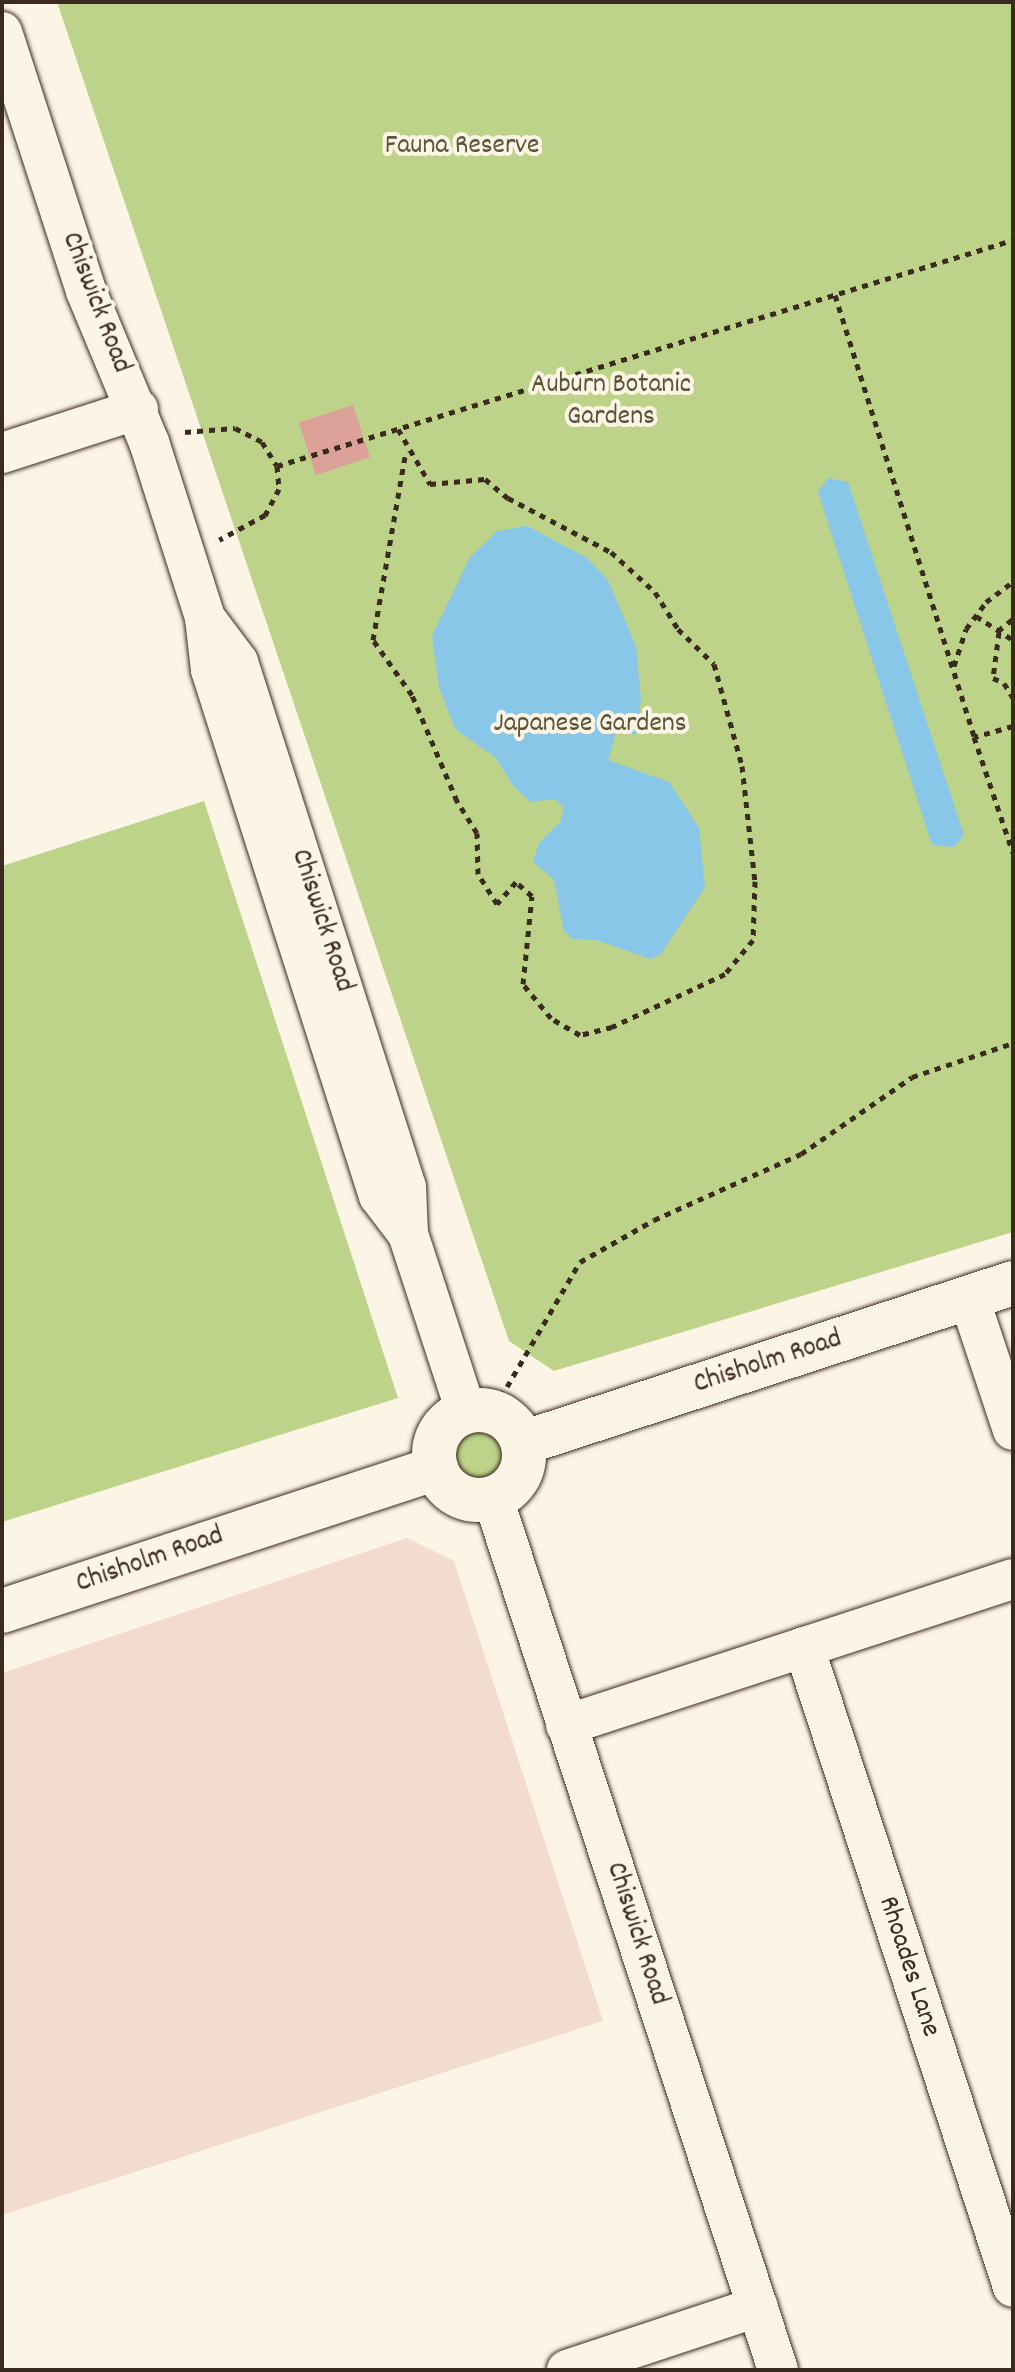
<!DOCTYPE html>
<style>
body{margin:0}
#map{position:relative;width:1015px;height:2372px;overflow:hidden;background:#fcf5e5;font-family:Dekko,sans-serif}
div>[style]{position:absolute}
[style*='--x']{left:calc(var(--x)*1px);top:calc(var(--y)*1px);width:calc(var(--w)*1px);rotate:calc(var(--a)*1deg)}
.built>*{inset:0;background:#f2dcce}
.green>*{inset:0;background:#bdd389}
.round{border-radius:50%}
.water>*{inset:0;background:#88c7e8}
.building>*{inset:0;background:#dca299;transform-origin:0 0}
.path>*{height:5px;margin-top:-2.5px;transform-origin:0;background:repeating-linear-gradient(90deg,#3b2a1e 0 6px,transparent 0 12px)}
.roads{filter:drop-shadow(0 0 2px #3b2a1e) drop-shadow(0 0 2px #3b2a1e)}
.minor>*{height:40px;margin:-20px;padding:0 20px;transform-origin:20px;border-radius:20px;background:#fcf5e5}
.major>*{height:44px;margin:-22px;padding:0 22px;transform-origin:22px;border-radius:22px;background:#fcf5e5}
.major>.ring{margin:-22px;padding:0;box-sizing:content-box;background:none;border:44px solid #fcf5e5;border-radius:50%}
span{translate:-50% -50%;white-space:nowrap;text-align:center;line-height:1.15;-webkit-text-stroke:8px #fcf5e5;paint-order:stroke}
.park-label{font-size:28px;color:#5c5439}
.street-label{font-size:28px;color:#3b2a1e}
.frame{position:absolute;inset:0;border:4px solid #3b2a1e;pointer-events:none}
</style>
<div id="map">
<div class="built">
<div style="clip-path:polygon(407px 1538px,454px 1561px,603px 2021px,2px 2215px,2px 1673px)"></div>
</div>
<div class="green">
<div style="clip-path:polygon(57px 2px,1013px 2px,1013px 1232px,554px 1371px,509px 1341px)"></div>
<div style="clip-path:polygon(204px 801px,398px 1398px,2px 1522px,2px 866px)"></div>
<div class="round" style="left:454px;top:1429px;width:54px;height:54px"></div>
</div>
<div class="water">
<div style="clip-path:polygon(828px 478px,848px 482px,964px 835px,954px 847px,932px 845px,818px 492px)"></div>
<div style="clip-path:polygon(527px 526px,587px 558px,608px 580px,636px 646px,641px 699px,636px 735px,617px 730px,608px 760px,669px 782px,699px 828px,705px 887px,661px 954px,650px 959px,596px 940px,573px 939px,564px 931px,554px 880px,533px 862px,539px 843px,560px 822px,564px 808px,555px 799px,531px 802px,515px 788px,495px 757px,455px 729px,439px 687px,432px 636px,470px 557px,497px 531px)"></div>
</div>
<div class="building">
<div style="left:353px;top:405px;width:55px;height:57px;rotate:72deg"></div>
</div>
<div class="path">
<div style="--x:835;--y:295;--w:463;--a:72.5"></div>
<div style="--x:398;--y:429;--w:64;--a:59.8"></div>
<div style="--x:430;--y:484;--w:55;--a:-5.2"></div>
<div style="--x:485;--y:479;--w:30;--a:40"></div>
<div style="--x:508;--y:498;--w:116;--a:27.7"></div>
<div style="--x:611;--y:552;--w:59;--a:42.3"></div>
<div style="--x:655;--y:592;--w:44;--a:58.1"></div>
<div style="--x:678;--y:629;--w:50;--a:44.2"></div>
<div style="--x:714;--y:664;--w:106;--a:74.6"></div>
<div style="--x:742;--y:766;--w:116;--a:83.6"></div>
<div style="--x:755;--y:881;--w:59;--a:91.9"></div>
<div style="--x:753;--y:940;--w:44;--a:129.5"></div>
<div style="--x:725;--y:974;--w:125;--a:154.9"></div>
<div style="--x:612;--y:1027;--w:33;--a:166"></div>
<div style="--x:580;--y:1035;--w:34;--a:-150"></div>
<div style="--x:551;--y:1018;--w:44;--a:-129.5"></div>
<div style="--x:523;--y:984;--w:88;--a:-84.2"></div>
<div style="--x:532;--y:896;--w:21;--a:-139"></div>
<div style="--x:516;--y:882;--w:29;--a:131"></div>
<div style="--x:497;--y:904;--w:36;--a:-122"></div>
<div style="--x:478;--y:874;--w:41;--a:-91.4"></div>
<div style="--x:477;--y:833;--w:38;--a:-122"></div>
<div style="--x:457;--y:801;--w:115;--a:-113"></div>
<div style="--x:412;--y:695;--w:67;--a:-125.3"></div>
<div style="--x:373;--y:640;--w:192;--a:-80.1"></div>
<div style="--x:185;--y:432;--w:50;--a:-4.6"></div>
<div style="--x:235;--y:428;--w:30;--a:27"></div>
<div style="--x:262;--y:442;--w:28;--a:58"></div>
<div style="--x:277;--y:466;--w:23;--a:85"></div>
<div style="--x:279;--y:489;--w:30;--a:118"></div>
<div style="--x:265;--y:515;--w:52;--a:151.5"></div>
<div style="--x:277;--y:466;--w:770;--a:-17.07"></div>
<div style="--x:976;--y:616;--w:44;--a:33"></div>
<div style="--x:998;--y:631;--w:19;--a:-39"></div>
<div style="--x:999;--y:632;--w:46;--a:97.4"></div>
<div style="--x:993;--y:678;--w:12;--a:24"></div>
<div style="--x:1004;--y:683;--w:17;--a:59"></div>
<div style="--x:954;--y:666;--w:39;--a:-72"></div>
<div style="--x:966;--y:629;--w:34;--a:-53"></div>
<div style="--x:986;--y:602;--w:34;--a:-37"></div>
<div style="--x:1013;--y:726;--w:41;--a:164.2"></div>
<div style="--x:974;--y:737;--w:122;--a:71.4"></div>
<div style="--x:501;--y:1397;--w:156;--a:-59.7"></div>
<div style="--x:580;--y:1262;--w:85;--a:-29.6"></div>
<div style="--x:654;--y:1220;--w:161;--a:-24.2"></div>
<div style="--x:801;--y:1154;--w:135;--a:-34.7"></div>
<div style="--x:912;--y:1077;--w:107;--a:-18.6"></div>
</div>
<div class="roads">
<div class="minor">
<div style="--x:2;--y:32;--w:272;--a:72"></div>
<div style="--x:86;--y:291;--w:164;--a:67.4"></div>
<div style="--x:149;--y:442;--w:185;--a:72.3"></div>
<div style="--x:205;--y:618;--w:52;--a:83.4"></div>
<div style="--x:211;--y:670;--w:552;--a:72.29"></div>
<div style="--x:379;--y:1196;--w:48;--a:52.7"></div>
<div style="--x:2;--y:453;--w:143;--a:-17.9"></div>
<div style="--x:205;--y:618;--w:55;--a:53.1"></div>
<div style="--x:238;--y:662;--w:551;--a:72.26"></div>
<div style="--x:406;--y:1187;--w:47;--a:87.6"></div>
<div style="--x:408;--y:1234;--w:186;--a:71.9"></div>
<div style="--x:969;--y:1298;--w:139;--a:71.6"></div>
<div style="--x:493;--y:1498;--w:917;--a:71.9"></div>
<div style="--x:804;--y:1647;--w:673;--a:71.91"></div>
<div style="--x:566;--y:1725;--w:470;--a:-18.1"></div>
<div style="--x:567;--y:2370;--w:201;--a:-18.3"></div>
</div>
<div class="major">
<div class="ring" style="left:434px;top:1410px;width:46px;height:46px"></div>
<div style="--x:523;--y:1443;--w:515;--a:-18.08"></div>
<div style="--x:2;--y:1611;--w:457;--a:-18.2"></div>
</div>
</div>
<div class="park-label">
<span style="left:462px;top:147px">Fauna Reserve</span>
<span style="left:611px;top:402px">Auburn Botanic<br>Gardens</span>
<span style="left:590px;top:725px">Japanese Gardens</span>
</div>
<div class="street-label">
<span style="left:95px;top:303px;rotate:69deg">Chiswick Road</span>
<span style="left:321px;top:921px;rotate:72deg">Chiswick Road</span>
<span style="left:768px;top:1363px;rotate:-18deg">Chisholm Road</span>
<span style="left:150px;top:1561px;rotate:-19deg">Chisholm Road</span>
<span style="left:636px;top:1934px;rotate:72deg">Chiswick Road</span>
<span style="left:908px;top:1967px;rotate:72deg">Rhoades Lane</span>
</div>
<div class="frame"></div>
</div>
